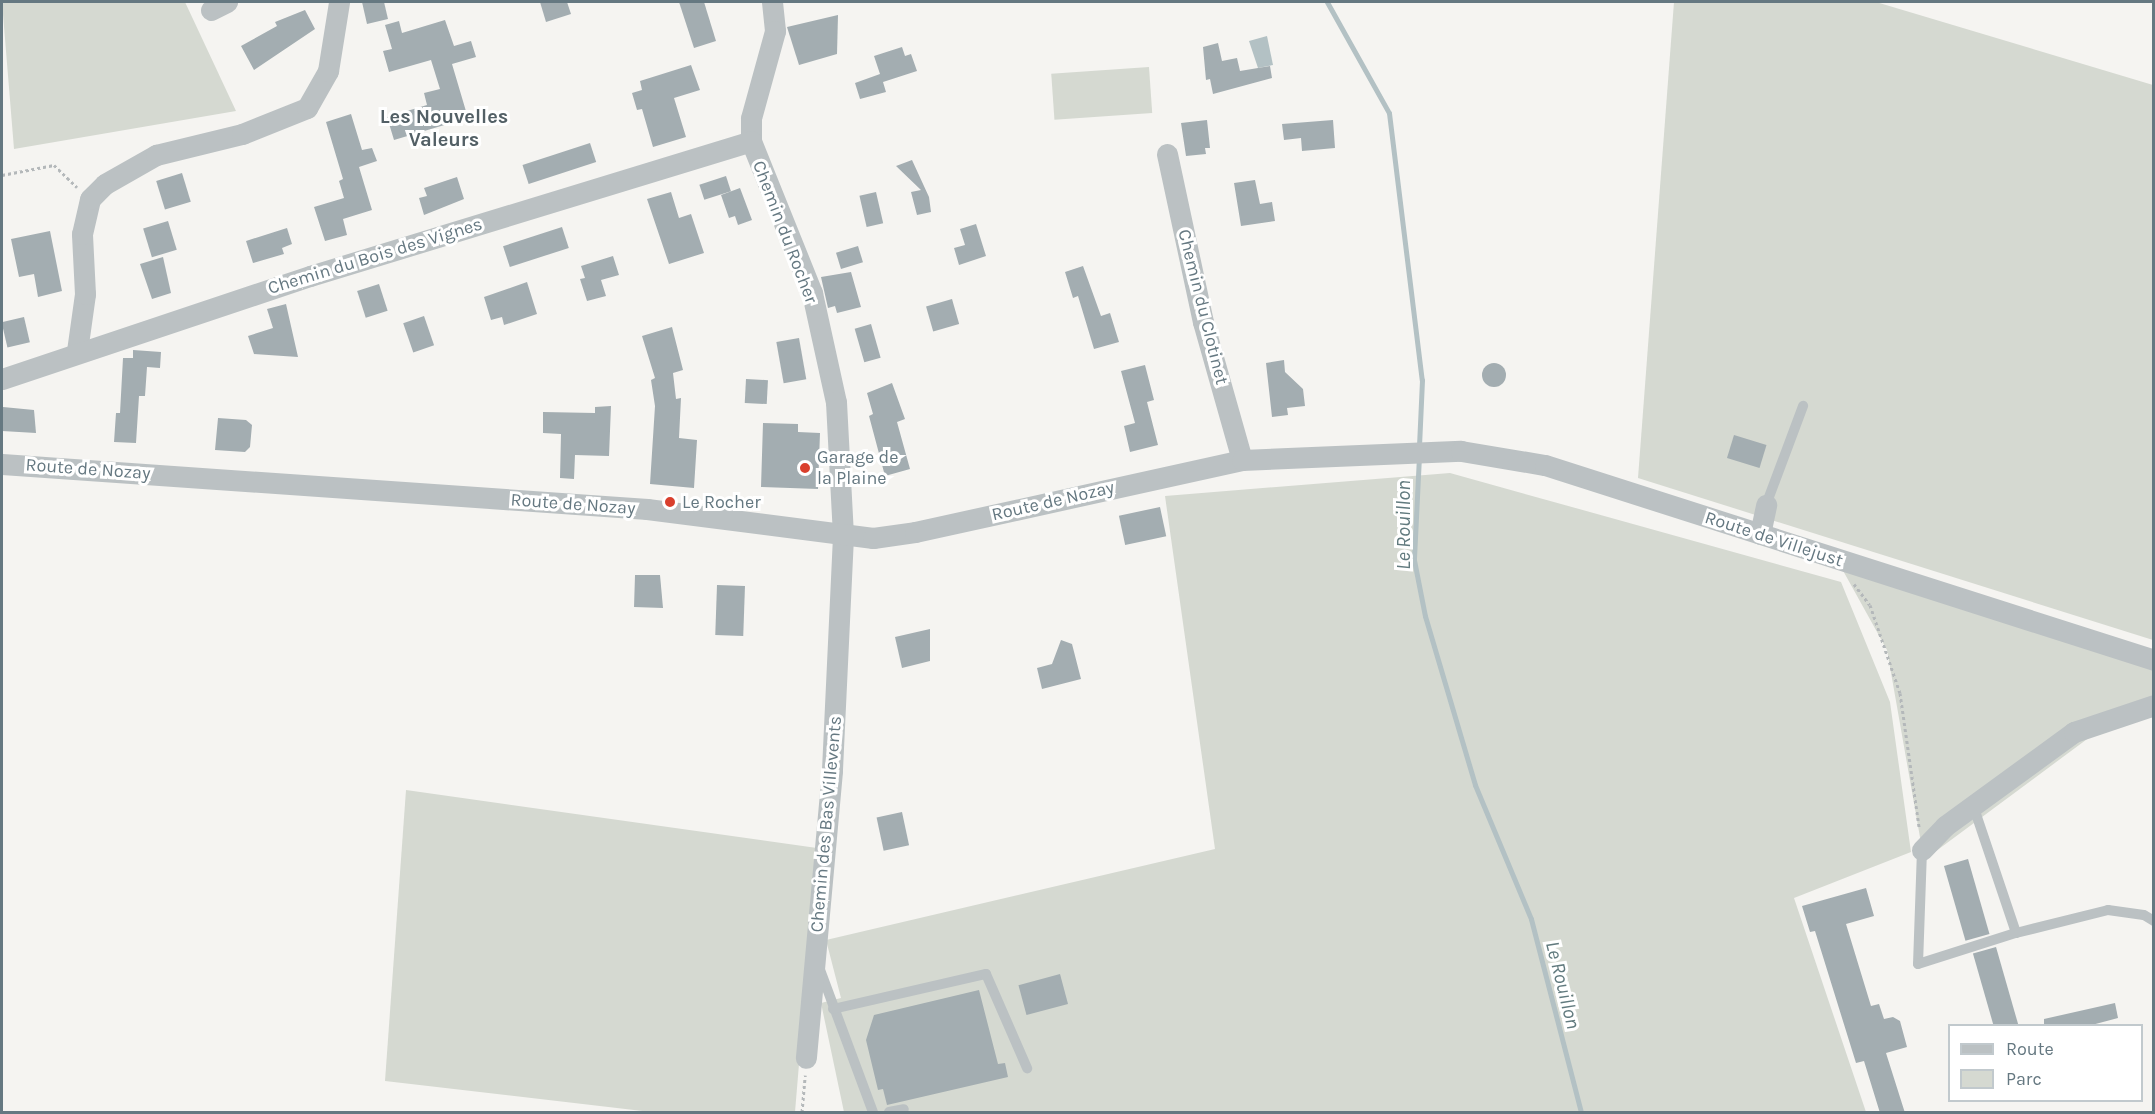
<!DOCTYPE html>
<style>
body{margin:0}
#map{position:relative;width:2155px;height:1114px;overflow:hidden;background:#f5f4f1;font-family:Karla,sans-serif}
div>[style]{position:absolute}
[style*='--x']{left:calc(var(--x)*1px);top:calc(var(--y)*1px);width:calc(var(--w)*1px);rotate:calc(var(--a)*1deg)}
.green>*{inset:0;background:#d5d9d1;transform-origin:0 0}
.water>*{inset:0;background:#b3c1c4}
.stream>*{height:5px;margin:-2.5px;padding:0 2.5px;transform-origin:2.5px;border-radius:2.5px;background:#b3c1c4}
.building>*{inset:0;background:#a3adb1;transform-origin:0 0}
.round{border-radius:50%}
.path>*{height:3px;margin-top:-1.5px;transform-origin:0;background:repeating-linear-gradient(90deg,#b4b8ba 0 3px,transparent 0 6px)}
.service>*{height:10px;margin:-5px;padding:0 5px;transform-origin:5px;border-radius:5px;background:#bbc1c3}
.minor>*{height:21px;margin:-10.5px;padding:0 10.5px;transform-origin:10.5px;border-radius:10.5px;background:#bbc1c3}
.dots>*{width:16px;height:16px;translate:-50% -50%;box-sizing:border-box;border:3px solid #fff;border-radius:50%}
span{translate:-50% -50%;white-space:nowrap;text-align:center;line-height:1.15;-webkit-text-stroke:6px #fff;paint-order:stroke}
.street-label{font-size:18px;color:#657881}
.poi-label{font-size:18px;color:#657881}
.left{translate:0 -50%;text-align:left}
.neighbourhood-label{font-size:20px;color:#536066;font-weight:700}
.water-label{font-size:20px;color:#617a7e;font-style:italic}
.frame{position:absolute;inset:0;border:3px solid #657881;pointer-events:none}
.legend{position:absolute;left:1948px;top:1024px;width:195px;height:78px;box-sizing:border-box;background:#fff;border:2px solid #c1c9cd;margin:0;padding:8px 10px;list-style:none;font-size:18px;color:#657881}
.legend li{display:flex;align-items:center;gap:12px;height:30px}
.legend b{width:30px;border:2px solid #c1c9cd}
</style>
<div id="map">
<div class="green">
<div style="clip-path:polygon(2px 2px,185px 2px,236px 111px,14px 149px)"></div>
<div style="clip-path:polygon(1674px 2px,1876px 2px,2153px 85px,2153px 640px,1638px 478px)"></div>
<div style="left:1149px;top:67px;width:46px;height:98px;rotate:86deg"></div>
<div style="clip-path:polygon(1450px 473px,1841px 582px,1890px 702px,1911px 852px,1794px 898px,1866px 1112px,844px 1112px,821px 1003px,841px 998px,826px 940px,1215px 849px,1165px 496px)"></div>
<div style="clip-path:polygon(1841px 567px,2153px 662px,2153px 717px,2098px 731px,1924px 860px,1887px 650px)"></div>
<div style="clip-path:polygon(406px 790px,817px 848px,795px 1112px,651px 1112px,385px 1081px)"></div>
</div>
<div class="water">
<div style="clip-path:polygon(1267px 36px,1273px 65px,1258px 68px,1249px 41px)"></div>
</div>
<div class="stream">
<div style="--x:1327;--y:2;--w:127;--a:60.8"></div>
<div style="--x:1389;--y:113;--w:269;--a:83"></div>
<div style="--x:1422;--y:380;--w:67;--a:92.6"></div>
<div style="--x:1419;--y:456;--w:104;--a:92.8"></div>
<div style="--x:1414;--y:560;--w:57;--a:78.9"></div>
<div style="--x:1425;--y:616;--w:176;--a:73.5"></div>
<div style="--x:1475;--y:785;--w:145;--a:67.3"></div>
<div style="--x:1531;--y:919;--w:199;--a:75.5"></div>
</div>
<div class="building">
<div style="clip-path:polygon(362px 2px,384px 2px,388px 19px,367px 24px)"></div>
<div style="clip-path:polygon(540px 2px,567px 2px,571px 14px,546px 22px)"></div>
<div style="clip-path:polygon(679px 2px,704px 2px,716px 41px,694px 48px)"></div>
<div style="clip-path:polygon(305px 10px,315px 29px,254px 70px,241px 46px,277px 26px,275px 22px)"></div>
<div style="clip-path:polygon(838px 15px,837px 54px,799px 65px,787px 27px)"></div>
<div style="clip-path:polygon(445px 20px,454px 46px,471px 41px,476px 57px,452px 64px,468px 118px,394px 140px,387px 117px,427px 105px,424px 93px,440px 89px,431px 60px,389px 72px,383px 51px,392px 49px,385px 25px,399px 21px,402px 33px)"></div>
<div style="clip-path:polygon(1218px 43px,1222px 61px,1237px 58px,1240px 71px,1270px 66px,1272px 78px,1213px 94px,1210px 79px,1206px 80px,1203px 47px)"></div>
<div style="clip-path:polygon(902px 47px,905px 56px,911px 54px,917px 71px,883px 82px,886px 92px,860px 99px,855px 83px,880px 74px,874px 56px)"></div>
<div style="clip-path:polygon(691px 65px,700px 90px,674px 98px,686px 137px,653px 147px,642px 109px,637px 110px,632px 93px,642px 90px,640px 81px)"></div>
<div style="clip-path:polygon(351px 114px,362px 150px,372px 148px,377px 161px,359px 167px,372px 210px,343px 219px,347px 235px,325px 241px,314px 207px,344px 198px,339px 181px,343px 179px,326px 122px)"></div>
<div style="clip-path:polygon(1207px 120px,1210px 148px,1205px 148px,1206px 154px,1186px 156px,1181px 123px)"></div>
<div style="clip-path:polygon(1333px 120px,1335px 148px,1302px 151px,1301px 138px,1284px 140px,1282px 124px)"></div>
<div style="left:590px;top:143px;width:20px;height:71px;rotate:72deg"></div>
<div style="clip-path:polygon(912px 160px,929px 197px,931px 212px,917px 215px,911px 192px,921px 190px,896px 166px)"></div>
<div style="left:182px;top:173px;width:30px;height:27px;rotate:73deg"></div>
<div style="left:726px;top:176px;width:16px;height:28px;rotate:72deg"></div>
<div style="clip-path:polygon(457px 177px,464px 199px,424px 215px,419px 198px,427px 196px,424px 188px)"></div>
<div style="clip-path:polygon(1255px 180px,1260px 204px,1272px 202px,1275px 221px,1241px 226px,1234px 183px)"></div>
<div style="clip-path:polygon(740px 188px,752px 220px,738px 225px,735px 216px,729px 218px,721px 195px)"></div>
<div style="clip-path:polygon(671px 192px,679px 218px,691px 214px,704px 253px,669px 264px,647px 199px)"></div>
<div style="left:876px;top:192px;width:32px;height:17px;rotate:77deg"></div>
<div style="left:168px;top:221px;width:30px;height:26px;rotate:73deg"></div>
<div style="clip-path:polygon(976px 224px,986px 256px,959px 265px,954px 248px,965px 245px,960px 229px)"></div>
<div style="left:562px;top:227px;width:22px;height:62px;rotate:72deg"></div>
<div style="clip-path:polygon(287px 228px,292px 244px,282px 248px,284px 254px,253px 263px,246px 241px)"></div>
<div style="clip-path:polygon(50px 231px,62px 291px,38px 297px,34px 274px,19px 277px,11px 239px)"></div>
<div style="left:858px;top:246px;width:17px;height:23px;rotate:73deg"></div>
<div style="clip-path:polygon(613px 256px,619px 275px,601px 280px,606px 296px,587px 301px,580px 279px,585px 278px,581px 266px)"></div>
<div style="clip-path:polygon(163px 257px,171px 293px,152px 299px,140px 264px)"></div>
<div style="clip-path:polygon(1083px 266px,1101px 316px,1110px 313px,1119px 342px,1094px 349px,1078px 296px,1073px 298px,1065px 272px)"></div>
<div style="clip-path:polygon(851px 272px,861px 307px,837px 313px,835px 306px,828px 308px,821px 277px)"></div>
<div style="clip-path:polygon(527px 282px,537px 314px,504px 325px,502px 317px,491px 320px,484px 297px)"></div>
<div style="left:379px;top:284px;width:28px;height:23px;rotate:72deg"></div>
<div style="left:952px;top:299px;width:26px;height:27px;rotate:74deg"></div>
<div style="clip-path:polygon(286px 304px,298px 357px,254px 354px,248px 336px,273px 328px,267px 309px)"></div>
<div style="left:424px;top:316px;width:31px;height:22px;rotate:71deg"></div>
<div style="left:24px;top:317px;width:26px;height:23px;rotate:77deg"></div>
<div style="left:871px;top:324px;width:35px;height:17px;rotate:74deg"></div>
<div style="clip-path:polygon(672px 327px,683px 370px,673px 373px,676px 399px,681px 398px,679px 438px,697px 440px,694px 488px,650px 484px,655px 406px,651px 380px,655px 378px,642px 336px)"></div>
<div style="left:799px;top:338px;width:42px;height:23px;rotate:80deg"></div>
<div style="clip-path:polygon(133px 350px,161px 352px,160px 368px,147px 367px,145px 396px,139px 396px,136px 443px,114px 442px,116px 413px,120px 413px,123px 358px,133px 358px)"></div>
<div style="clip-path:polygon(1284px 360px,1285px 372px,1303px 389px,1305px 406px,1287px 408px,1288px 415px,1272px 417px,1266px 363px)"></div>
<div class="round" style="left:1482px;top:363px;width:24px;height:24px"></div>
<div style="clip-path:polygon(1145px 365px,1154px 400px,1147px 402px,1158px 445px,1130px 452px,1124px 426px,1135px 423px,1121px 371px)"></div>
<div style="left:746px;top:379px;width:22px;height:24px;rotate:3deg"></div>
<div style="clip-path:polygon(892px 383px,905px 419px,897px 422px,910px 469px,885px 476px,869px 416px,873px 414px,867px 393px)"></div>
<div style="clip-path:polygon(611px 406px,609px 456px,575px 455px,574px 479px,560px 478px,561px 434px,543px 433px,543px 412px,595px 413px,595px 407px)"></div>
<div style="clip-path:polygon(3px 407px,34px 410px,36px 433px,2px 431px)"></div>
<div style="clip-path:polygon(218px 418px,246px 420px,252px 425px,250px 447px,245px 452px,215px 450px)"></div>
<div style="clip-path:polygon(763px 423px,798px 424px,798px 432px,820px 433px,818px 489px,761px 487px)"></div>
<div style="left:1734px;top:435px;width:34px;height:24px;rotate:17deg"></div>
<div style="left:1160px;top:507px;width:30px;height:42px;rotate:78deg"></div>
<div style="clip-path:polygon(635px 575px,660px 575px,663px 608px,634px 607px)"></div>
<div style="left:717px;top:585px;width:28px;height:50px;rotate:2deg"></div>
<div style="clip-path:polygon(930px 629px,930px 661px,902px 668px,895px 637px)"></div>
<div style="clip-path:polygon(1061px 640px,1072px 644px,1081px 679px,1042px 689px,1037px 668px,1052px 664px)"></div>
<div style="left:902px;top:812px;width:34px;height:26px;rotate:78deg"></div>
<div style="left:1968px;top:859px;width:78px;height:25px;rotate:74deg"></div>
<div style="clip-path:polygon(1866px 888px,1874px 916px,1846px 924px,1871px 1006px,1879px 1004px,1884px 1019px,1893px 1017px,1900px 1021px,1907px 1047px,1886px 1053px,1905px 1113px,1880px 1113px,1864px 1061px,1856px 1063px,1815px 931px,1810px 932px,1802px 906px)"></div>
<div style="left:1996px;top:947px;width:82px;height:24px;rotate:74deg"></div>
<div style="left:1060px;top:974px;width:31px;height:43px;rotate:75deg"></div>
<div style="clip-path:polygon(979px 990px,998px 1064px,1005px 1063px,1008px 1077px,887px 1105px,883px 1089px,878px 1090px,866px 1040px,874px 1015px)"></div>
<div style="clip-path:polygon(2115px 1003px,2118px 1018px,2088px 1026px,2044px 1026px,2044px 1019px)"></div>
</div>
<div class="path">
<div style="--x:2;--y:175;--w:53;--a:-10.9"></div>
<div style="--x:54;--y:165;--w:32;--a:44"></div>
<div style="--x:1854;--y:584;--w:26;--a:53"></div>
<div style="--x:1870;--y:605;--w:93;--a:71.2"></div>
<div style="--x:1900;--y:693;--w:135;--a:81.9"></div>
<div style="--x:802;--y:1112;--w:37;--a:-85"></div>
</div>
<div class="service">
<div style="--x:1766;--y:505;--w:106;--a:-69.5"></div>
<div style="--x:1973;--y:805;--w:135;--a:71.4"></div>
<div style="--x:2016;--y:933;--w:95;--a:-14"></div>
<div style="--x:2108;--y:910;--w:36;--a:8"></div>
<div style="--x:2144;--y:915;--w:12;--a:31"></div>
<div style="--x:1922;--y:850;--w:114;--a:92"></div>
<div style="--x:1918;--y:964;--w:103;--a:-17.6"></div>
<div style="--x:819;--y:967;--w:155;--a:69.6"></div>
<div style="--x:833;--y:1009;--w:157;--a:-12.9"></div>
<div style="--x:986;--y:974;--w:103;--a:66.4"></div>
<div style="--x:889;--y:1112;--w:15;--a:-11"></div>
</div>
<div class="minor">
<div style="--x:772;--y:2;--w:29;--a:84"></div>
<div style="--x:775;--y:31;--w:90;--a:105.4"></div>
<div style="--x:751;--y:118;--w:23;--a:90"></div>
<div style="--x:751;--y:141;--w:164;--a:68.1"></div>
<div style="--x:812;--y:293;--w:112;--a:77.6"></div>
<div style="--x:836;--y:402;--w:134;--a:87"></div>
<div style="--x:843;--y:536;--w:235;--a:92.7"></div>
<div style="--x:832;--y:771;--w:288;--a:95.2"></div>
<div style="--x:211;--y:10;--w:18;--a:-27"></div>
<div style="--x:1167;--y:154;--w:172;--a:77.9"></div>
<div style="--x:1203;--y:322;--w:143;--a:74.2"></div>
<div style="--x:77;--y:351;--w:58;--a:-82"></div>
<div style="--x:85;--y:294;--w:60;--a:-92.9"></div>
<div style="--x:82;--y:234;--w:36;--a:-77"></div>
<div style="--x:90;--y:199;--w:21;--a:-45"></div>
<div style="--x:105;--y:184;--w:59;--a:-29.6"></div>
<div style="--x:156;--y:155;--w:89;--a:-13.7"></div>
<div style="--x:242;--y:134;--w:70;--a:-21.8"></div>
<div style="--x:307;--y:108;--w:43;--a:-60.4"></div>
<div style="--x:328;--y:71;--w:70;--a:-80.9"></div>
<div style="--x:2;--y:379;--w:325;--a:-18.5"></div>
<div style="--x:310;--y:276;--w:461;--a:-17"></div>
<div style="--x:2;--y:464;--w:647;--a:3.99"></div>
<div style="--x:647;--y:509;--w:228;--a:7.3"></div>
<div style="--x:873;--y:538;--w:42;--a:-8.1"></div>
<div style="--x:915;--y:532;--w:335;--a:-12.4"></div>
<div style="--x:1242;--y:460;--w:219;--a:-2.4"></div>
<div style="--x:1461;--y:451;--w:85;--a:9.5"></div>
<div style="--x:1545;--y:465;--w:639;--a:17.75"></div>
<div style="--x:1760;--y:534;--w:30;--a:-78"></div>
<div style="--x:1922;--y:850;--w:33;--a:-46"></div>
<div style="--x:1945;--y:826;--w:160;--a:-36.1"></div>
<div style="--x:2074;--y:732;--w:84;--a:-18.6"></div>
</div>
<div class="dots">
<div style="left:805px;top:468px;background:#d93f2d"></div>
<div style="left:670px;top:502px;background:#d93f2d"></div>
</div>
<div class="street-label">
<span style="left:785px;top:232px;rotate:69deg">Chemin du Rocher</span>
<span style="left:375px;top:256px;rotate:-17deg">Chemin du Bois des Vignes</span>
<span style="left:1203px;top:307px;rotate:76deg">Chemin du Clotinet</span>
<span style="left:88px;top:469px;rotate:4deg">Route de Nozay</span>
<span style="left:1053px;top:501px;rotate:-13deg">Route de Nozay</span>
<span style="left:573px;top:504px;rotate:4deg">Route de Nozay</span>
<span style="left:1774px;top:539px;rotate:18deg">Route de Villejust</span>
<span style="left:826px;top:824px;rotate:-85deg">Chemin des Bas Villevents</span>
</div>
<div class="poi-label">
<span class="left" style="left:817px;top:468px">Garage de<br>la Plaine</span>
<span class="left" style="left:682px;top:502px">Le Rocher</span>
</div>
<div class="neighbourhood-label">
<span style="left:444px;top:128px">Les Nouvelles<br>Valeurs</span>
</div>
<div class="water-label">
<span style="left:1403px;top:525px;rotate:-90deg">Le Rouillon</span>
<span style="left:1563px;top:985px;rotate:76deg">Le Rouillon</span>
</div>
<div class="frame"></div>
<ul class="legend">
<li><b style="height:8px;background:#bbc1c3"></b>Route</li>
<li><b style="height:16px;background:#d5d9d1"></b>Parc</li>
</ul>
</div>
